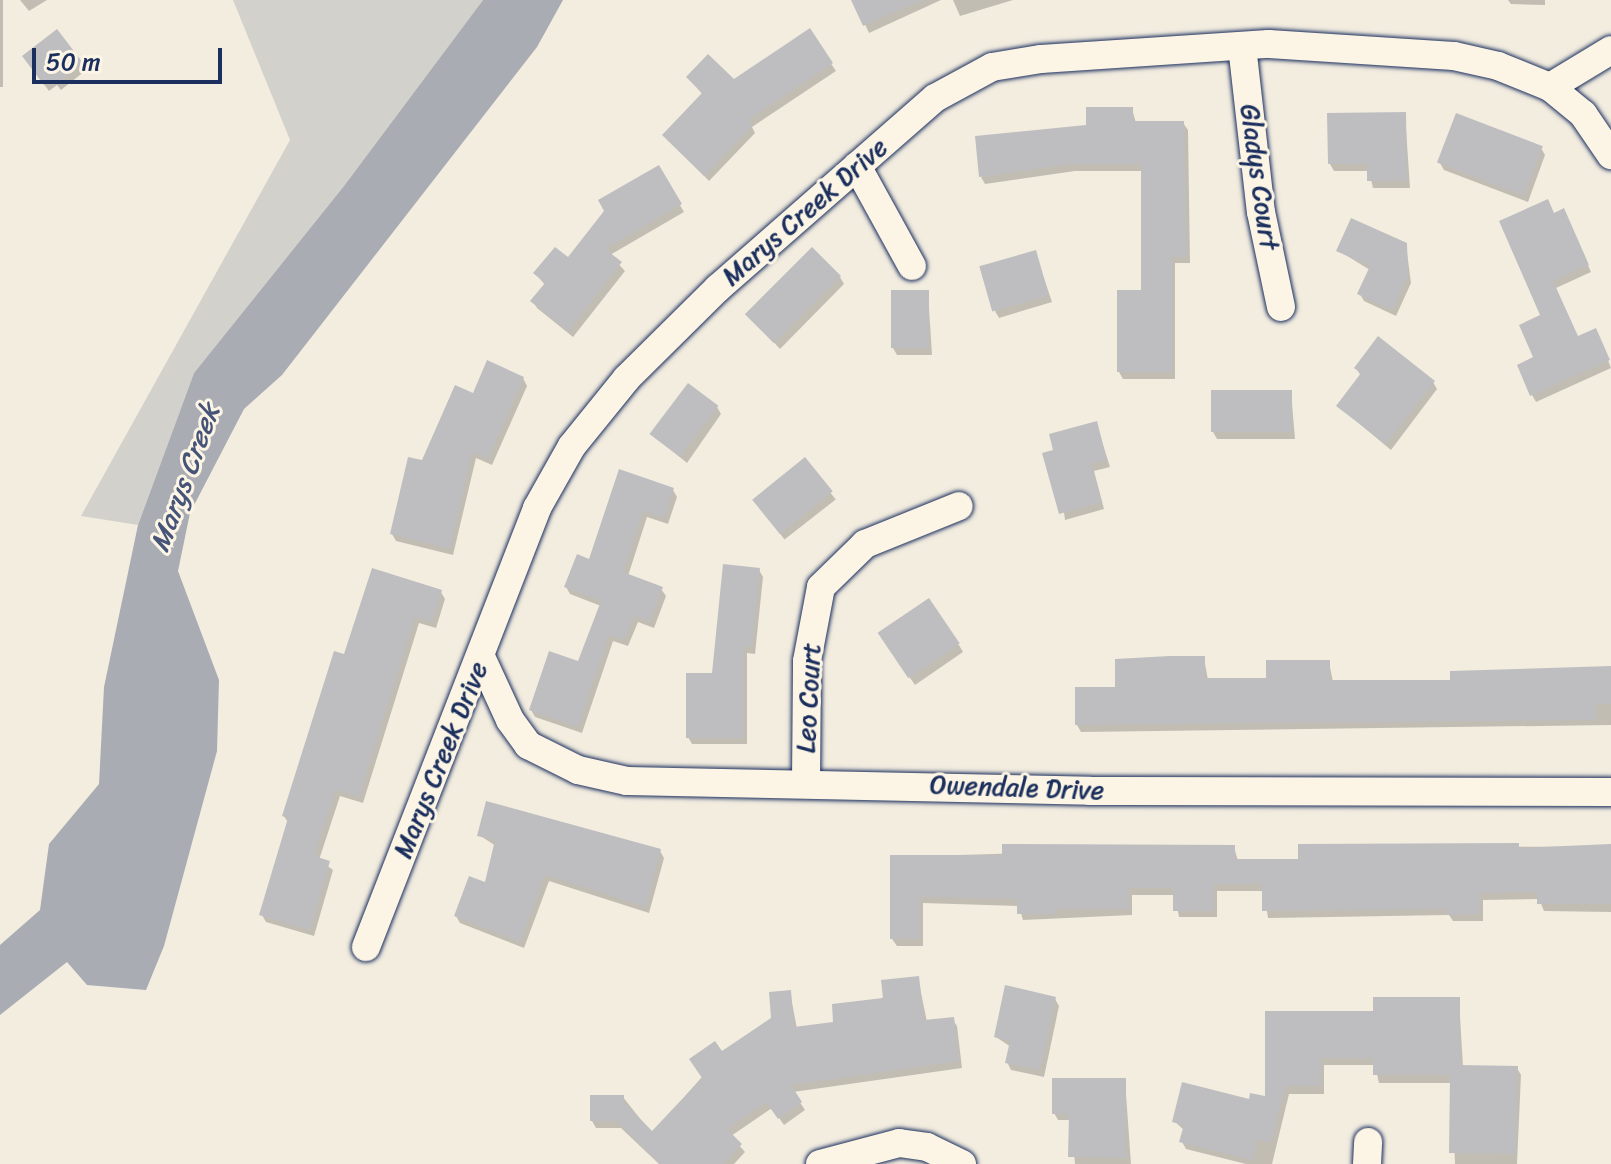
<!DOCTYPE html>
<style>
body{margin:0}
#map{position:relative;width:1611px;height:1164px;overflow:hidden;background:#f3ede0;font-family:Sriracha,sans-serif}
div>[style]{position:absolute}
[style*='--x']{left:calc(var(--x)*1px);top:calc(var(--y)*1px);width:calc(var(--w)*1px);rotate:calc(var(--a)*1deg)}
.green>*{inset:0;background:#d3d1cc}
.water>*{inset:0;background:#a9acb3}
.shadow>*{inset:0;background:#0003;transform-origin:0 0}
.building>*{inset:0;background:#bebec0;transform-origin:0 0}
.roads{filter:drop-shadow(0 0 2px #1b2f5e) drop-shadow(0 0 2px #1b2f5e)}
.street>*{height:28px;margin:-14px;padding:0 14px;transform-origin:14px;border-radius:14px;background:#fcf5e5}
span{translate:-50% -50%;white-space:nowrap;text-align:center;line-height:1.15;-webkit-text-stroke:6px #fcf5e5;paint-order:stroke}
.street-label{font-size:26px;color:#1b2f5e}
.water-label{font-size:28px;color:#465478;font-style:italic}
.scale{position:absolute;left:32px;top:48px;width:190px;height:36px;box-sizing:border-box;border:4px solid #1b2f5e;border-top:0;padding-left:10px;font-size:24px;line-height:28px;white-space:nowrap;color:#1b2f5e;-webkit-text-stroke:6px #fcf5e5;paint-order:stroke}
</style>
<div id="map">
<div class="green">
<div style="clip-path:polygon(233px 0,483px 0,344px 186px,194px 373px,138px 525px,81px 516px,290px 140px)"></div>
</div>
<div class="water">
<div style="clip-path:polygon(483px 0,563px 0,537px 47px,282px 375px,244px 409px,190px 513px,178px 571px,219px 680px,217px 751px,164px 946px,146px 990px,87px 985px,67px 962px,0 1015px,0 945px,40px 910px,49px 844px,99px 784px,104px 687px,138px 525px,194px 373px,344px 186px)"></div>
</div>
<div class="shadow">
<div style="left:0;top:0;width:3px;height:87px"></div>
<div style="clip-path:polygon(20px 0,47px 0,29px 11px)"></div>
<div style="clip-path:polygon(854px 0,941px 0,869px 33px)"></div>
<div style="clip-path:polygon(953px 0,1013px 0,960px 16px)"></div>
<div style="clip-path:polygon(1508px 0,1545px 0,1545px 5px,1511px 4px)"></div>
<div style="clip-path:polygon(809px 31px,836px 71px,752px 127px,755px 133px,709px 181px,665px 135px,703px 95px,688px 77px,734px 81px)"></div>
<div style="clip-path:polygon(29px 64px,81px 64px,85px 71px,61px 90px,57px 85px,49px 91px)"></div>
<div style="clip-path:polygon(1132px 109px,1136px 123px,1183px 123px,1188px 130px,1190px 263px,1175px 263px,1175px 379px,1123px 379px,1119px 372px,1143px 292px,1143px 171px,1075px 171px,985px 184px,981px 177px)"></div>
<div style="clip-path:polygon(1405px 114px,1410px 188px,1373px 188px,1369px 171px,1334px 171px,1330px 164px)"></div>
<div style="clip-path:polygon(1541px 148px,1545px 155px,1528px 202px,1444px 170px,1440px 163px)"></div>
<div style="clip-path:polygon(658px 168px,684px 212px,610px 255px,625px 271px,573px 337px,537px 308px,533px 301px,545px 285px,536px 274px,568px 260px)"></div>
<div style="clip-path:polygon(1554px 215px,1567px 218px,1591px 272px,1556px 288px,1578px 338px,1599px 337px,1611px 368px,1536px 402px,1532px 395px)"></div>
<div style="clip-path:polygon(1406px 245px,1411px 283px,1396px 316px,1364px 301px,1360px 294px,1370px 270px,1339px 251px)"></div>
<div style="clip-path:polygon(1035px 252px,1052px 302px,999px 318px,995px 311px)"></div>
<div style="clip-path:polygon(840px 277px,844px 284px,780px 349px,748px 314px)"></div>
<div style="clip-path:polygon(928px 292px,932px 355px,897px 355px,893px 348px)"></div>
<div style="clip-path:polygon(1356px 368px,1433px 382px,1437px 389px,1391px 450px,1338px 406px,1361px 376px)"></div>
<div style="clip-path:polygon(523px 378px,527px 386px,492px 465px,476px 458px,453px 555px,396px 541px,392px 534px,474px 395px)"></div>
<div style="clip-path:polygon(1291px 392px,1295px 439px,1217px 439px,1213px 432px)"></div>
<div style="clip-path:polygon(717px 407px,721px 414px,687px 463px,653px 435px)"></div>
<div style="clip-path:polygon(1096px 423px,1110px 467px,1094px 471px,1104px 509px,1065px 520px,1056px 452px)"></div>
<div style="left:805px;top:460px;width:50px;height:65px;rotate:52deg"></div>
<div style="clip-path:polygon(620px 472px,673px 490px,677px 497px,668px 524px,647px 517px,628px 576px,661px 589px,666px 596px,654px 628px,638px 622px,628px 646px,613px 641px,582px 733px,535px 717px,531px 710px,579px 663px,601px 606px,570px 594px,566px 587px,590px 561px)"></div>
<div style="clip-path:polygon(759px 570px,763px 577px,755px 654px,747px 653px,747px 744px,692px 744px,688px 737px)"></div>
<div style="clip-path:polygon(441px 592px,445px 599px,436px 628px,419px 623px,363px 803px,340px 796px,319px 860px,333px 870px,314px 936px,266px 922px,262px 915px,289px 824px,284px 816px,345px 657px)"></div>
<div style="clip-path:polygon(885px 642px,959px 645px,963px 652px,915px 685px)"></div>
<div style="clip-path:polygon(1204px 658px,1208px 680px,1268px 680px,1329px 662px,1333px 682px,1452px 682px,1611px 669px,1611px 725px,1081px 732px,1077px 725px,1117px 689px)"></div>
<div style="clip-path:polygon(479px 835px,660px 851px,664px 858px,649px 913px,549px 881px,524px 948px,460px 923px,456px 916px,486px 884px,496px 846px)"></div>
<div style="clip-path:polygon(1300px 846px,1611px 847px,1611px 912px,1544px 911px,1539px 899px,1483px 900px,1483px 921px,1453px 921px,1449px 915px,1268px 918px,1264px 891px,1217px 891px,1217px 917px,1179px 917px,1175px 895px,1132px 895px,1132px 915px,1023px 920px,1019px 906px,923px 903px,923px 946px,897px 946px,892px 939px,892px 857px,1234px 847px,1238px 861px,1300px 861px)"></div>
<div style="clip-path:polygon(918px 978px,927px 1022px,952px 1019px,957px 1026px,962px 1068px,793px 1092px,805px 1110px,784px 1125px,772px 1108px,731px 1136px,745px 1152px,734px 1164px,659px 1164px,621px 1128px,596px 1128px,592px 1121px,623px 1097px,652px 1134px,722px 1054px,774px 1018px,790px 992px,797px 1029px,835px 1024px)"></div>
<div style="clip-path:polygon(1055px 999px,1059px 1006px,1044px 1077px,1011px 1070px,1007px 1062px,1011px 1047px,996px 1037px)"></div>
<div style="clip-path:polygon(1459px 999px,1463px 1067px,1517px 1068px,1521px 1075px,1517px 1164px,1455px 1164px,1452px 1083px,1379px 1083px,1375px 1065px,1324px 1065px,1324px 1094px,1289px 1094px,1272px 1164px,1246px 1164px,1186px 1149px,1182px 1142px,1184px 1130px,1174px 1121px,1268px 1099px,1375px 1013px)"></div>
<div style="clip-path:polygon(1125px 1080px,1131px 1164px,1075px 1164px,1071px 1120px,1058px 1120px,1054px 1113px)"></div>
</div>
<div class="building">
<div style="clip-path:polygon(851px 0,922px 0,863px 26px)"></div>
<div style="clip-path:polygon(810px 28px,833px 63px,748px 120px,753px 125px,704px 176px,662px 135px,702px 93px,686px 77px,708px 54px,734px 79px)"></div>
<div style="clip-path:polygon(57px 29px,83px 63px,56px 84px,52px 79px,44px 85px,22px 56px)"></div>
<div style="clip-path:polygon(1086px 107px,1133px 107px,1133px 121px,1184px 121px,1187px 257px,1172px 257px,1172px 372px,1117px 372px,1117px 290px,1141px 290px,1141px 164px,1070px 164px,979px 177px,975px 136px,1086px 125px)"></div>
<div style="clip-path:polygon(1406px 112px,1407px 181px,1367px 181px,1367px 164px,1328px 164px,1327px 113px)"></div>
<div style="left:1456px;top:113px;width:93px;height:53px;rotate:21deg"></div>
<div style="clip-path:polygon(659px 165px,682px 204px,605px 249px,622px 262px,568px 331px,530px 301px,545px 283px,533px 273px,555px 247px,568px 257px,604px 211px,598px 200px)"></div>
<div style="clip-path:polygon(1548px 199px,1554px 213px,1564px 208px,1589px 265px,1553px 281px,1578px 336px,1596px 328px,1610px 360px,1530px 396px,1517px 365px,1533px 357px,1519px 325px,1540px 315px,1499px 221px)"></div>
<div style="clip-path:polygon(1351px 218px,1407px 243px,1408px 275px,1392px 310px,1357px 294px,1370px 266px,1336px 251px)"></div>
<div style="left:812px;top:247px;width:41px;height:95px;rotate:45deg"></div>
<div style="left:1036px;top:250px;width:47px;height:59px;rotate:74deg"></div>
<div style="left:891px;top:290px;width:38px;height:58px"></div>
<div style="clip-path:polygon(1378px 336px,1435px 381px,1386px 444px,1336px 406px,1361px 373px,1354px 368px)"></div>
<div style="clip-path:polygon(487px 360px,524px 377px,488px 459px,472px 452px,450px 549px,390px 534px,408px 457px,422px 460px,455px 385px,473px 393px)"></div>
<div style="left:688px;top:383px;width:38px;height:64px;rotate:37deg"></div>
<div style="left:1211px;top:390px;width:81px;height:42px"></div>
<div style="clip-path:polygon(1097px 421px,1107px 460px,1091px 464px,1102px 502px,1059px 514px,1042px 453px,1053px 450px,1049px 434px)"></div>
<div style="left:805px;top:457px;width:44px;height:68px;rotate:51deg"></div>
<div style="clip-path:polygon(619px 469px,674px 488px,664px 518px,643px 511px,623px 572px,663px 587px,650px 622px,634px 616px,624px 640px,609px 635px,578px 727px,529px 710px,549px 651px,578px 661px,601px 601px,564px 587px,577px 554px,589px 559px)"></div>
<div style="clip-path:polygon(723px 564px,760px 568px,752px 647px,744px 646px,744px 738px,686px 738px,686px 673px,712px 673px)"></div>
<div style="clip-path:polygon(372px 568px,442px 590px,432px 622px,415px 617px,359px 797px,336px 790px,314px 856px,330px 861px,310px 930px,259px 915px,288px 818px,282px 816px,334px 651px,344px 654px)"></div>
<div style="left:929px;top:598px;width:55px;height:62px;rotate:56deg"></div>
<div style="clip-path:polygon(1170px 656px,1205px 656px,1205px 678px,1266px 678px,1266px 660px,1330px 660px,1330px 680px,1450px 680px,1450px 671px,1611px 666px,1611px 704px,1596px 704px,1596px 720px,1075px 725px,1075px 687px,1115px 687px,1115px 659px)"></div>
<div style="clip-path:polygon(486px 801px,661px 849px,646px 907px,545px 875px,520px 942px,454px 916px,469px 876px,485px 882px,495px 840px,477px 836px)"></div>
<div style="clip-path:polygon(1519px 843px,1519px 848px,1611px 844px,1611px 904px,1537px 904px,1537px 892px,1480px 893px,1480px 914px,1447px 915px,1446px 909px,1262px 911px,1262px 884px,1214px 884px,1214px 911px,1173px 911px,1173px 888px,1129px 888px,1129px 909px,1055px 909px,1055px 914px,1017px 914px,1017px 899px,920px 897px,920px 939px,890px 939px,890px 855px,1002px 855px,1002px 844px,1235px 845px,1235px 859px,1298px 859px,1298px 844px)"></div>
<div style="clip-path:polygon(919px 976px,924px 1020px,954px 1017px,959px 1061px,791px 1085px,802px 1102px,778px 1119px,766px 1102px,727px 1129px,742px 1144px,723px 1164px,660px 1164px,616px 1121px,590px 1121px,590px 1095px,624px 1095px,624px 1102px,652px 1131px,702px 1078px,689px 1059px,715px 1041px,722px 1051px,771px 1018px,769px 992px,791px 990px,794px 1027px,833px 1022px,832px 1004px,883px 998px,881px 980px)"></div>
<div style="clip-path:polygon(1005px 985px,1056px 997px,1040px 1070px,1005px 1063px,1010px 1041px,994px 1037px)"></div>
<div style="clip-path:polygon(1373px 997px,1460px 997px,1460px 1065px,1518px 1066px,1516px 1154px,1449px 1153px,1450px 1075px,1373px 1075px,1373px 1058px,1321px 1058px,1321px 1086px,1285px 1086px,1271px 1143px,1257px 1140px,1252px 1160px,1179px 1142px,1184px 1125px,1172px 1122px,1182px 1082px,1249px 1099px,1250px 1093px,1265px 1096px,1265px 1011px,1373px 1011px)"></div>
<div style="clip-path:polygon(1052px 1078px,1126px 1078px,1126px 1158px,1068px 1157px,1069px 1114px,1052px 1114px)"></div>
</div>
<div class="roads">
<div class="street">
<div style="--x:1242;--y:46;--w:167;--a:83.5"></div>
<div style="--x:1261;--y:212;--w:97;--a:78.1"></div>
<div style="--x:1550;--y:87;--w:71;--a:-31.2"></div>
<div style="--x:857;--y:166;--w:114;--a:61.2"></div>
<div style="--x:482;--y:659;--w:67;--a:65.3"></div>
<div style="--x:510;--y:720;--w:31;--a:54"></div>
<div style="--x:528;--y:745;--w:56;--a:26.6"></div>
<div style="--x:578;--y:770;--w:50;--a:12.7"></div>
<div style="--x:627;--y:781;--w:463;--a:1.2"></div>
<div style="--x:1090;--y:791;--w:521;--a:0.11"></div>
<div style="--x:806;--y:782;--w:121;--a:-89.5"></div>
<div style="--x:807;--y:661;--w:75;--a:-79.3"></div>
<div style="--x:821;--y:587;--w:62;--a:-44.3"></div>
<div style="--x:865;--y:544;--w:101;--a:-22"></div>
<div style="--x:366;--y:947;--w:471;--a:-68.7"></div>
<div style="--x:537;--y:508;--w:71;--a:-60.6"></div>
<div style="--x:572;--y:446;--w:87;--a:-51"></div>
<div style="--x:627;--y:378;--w:128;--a:-44.7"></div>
<div style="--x:718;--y:288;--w:288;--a:-41.2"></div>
<div style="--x:935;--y:98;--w:65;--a:-28.5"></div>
<div style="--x:992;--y:67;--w:50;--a:-9.3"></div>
<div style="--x:1041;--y:59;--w:228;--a:-3.8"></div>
<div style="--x:1269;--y:44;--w:185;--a:3.7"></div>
<div style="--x:1454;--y:56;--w:45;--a:12.8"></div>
<div style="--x:1498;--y:66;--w:56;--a:22"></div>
<div style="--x:1550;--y:87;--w:43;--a:39.3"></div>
<div style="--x:1583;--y:114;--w:50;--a:55.7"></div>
<div style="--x:820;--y:1164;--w:82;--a:-14.9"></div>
<div style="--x:899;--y:1143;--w:28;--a:8"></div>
<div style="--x:927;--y:1147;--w:39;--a:26"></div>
<div style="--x:1367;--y:1164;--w:22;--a:-87"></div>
</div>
</div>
<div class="street-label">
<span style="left:1259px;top:177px;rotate:82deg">Gladys Court</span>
<span style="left:805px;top:212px;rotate:-41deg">Marys Creek Drive</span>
<span style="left:809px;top:698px;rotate:-87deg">Leo Court</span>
<span style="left:441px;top:760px;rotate:-68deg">Marys Creek Drive</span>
<span style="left:1017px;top:788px;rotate:2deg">Owendale Drive</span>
</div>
<div class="water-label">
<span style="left:185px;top:478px;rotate:-70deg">Marys Creek</span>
</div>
<div class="scale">50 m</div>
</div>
